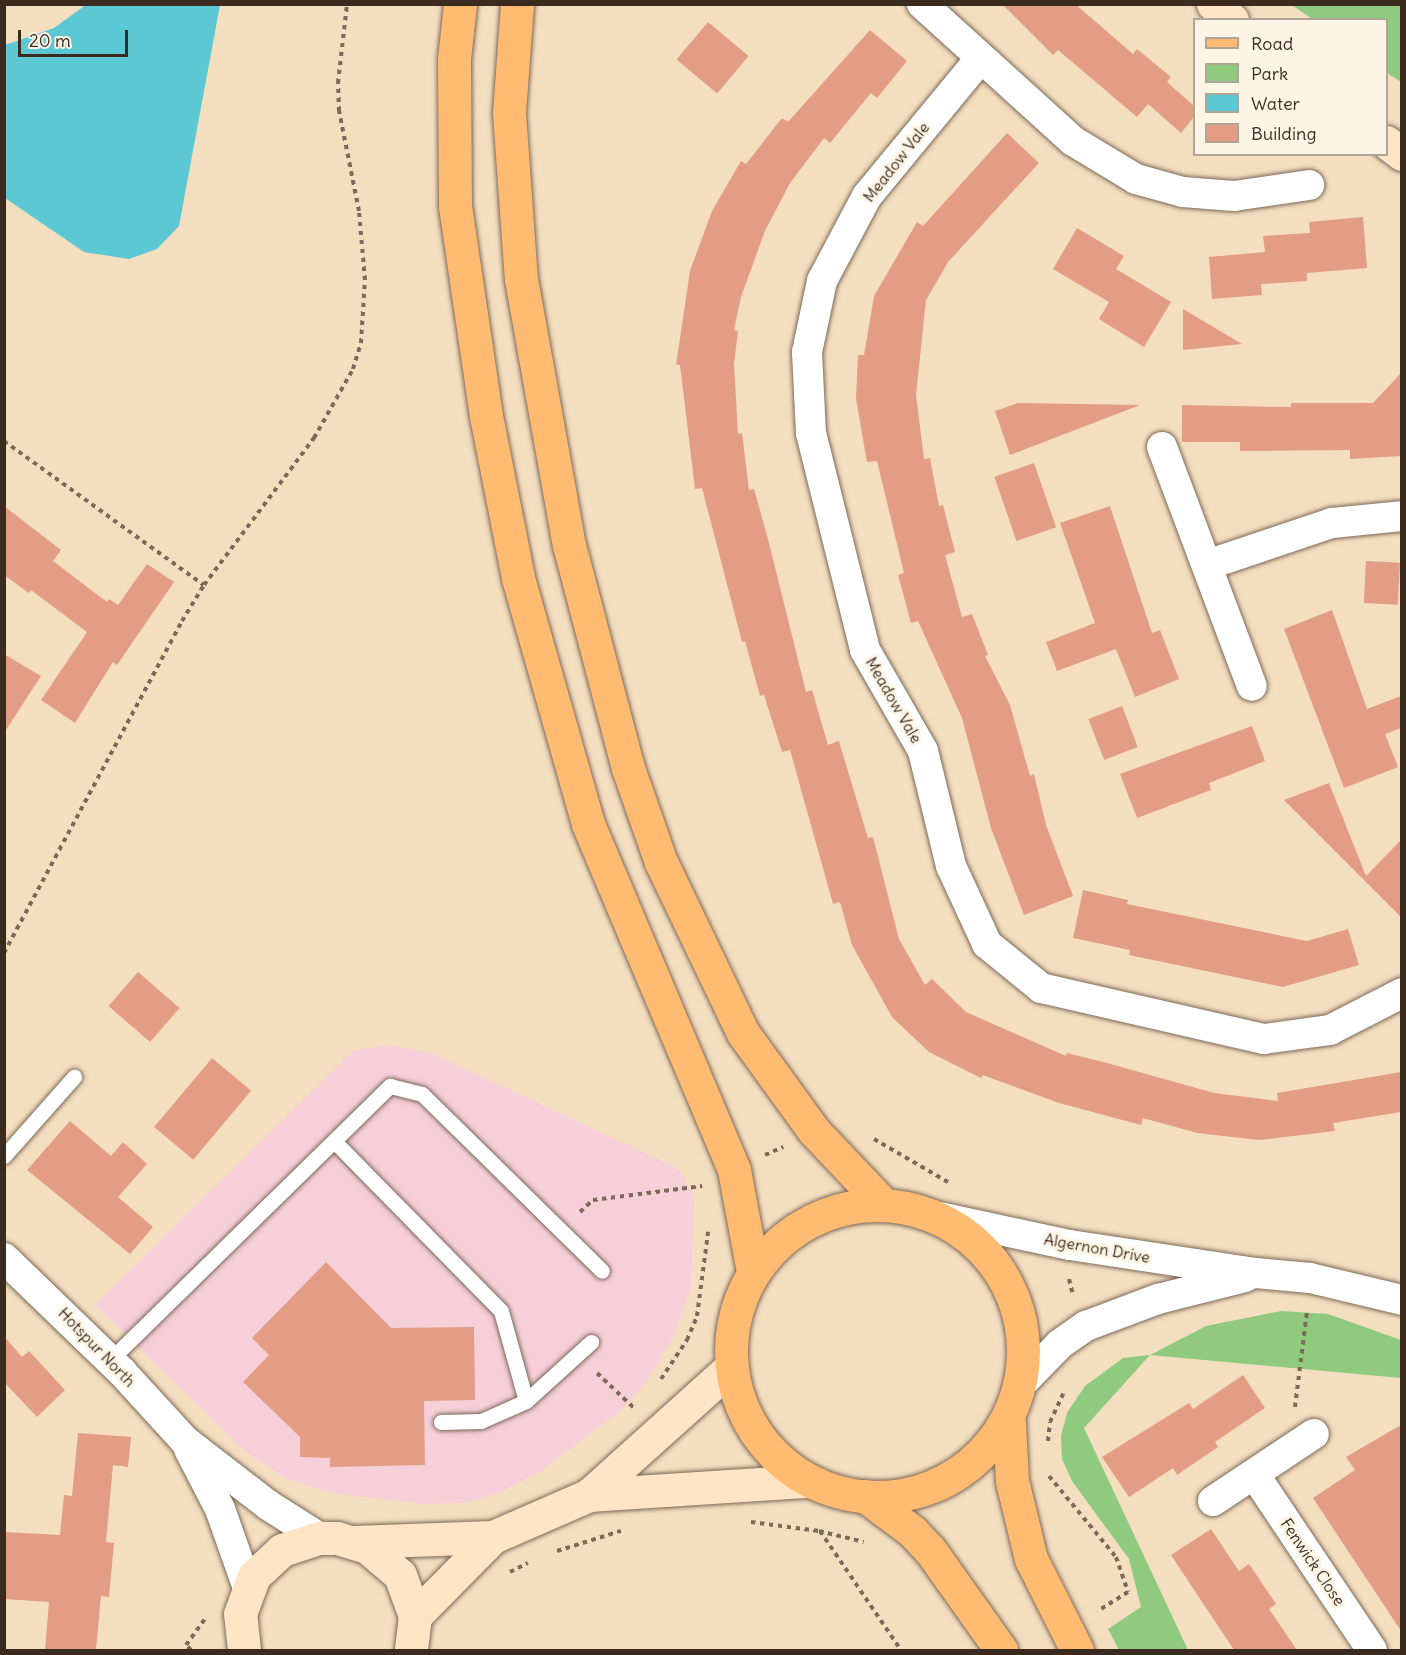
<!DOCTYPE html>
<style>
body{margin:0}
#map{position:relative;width:1406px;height:1655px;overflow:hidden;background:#f4dec0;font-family:Delius,sans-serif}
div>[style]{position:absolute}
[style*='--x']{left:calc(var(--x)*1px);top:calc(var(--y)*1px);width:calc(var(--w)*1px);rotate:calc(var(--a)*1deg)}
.built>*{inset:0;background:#f6cfd9}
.green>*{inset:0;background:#90ca7e}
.water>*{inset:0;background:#5cc8d4}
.building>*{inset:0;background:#e39d85;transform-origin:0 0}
.path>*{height:4px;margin-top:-2px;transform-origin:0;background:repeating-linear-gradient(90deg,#7c6957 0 4.5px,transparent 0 9px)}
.roads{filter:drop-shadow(0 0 2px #7c6957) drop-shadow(0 0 2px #7c6957)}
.lane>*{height:15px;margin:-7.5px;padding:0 7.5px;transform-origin:7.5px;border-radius:7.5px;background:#fff}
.street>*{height:30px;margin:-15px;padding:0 15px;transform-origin:15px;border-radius:15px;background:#fff}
.secondary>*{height:33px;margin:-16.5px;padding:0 16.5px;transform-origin:16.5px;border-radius:16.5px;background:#ffe4c6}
.primary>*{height:33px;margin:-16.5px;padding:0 16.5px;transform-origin:16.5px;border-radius:16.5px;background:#ffbb71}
.primary>.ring{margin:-16.5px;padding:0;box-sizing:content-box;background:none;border:33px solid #ffbb71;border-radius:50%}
span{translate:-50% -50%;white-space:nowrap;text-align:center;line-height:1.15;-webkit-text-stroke:6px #fcf5e5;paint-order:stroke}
.street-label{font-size:16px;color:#3b2a1e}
.frame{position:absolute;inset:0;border:6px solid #3b2a1e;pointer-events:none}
.legend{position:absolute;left:1193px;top:18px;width:195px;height:138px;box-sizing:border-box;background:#fcf5e5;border:2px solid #afa495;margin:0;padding:8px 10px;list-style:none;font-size:18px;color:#3b2a1e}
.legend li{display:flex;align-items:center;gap:12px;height:30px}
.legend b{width:30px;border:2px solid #afa495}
.scale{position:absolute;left:18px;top:30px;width:110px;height:27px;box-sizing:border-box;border:3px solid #3b2a1e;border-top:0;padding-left:8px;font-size:18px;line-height:21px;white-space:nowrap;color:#3b2a1e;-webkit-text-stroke:4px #fcf5e5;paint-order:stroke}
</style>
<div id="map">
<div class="built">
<div style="clip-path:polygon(387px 1045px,429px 1052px,679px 1169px,694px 1197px,691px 1288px,673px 1337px,647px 1381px,620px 1411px,539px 1472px,498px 1493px,465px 1503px,423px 1504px,332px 1493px,286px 1479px,245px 1451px,95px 1305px,353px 1051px)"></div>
</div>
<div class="green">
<div style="clip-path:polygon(1292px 5px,1401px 5px,1401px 82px,1387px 73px,1386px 20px,1312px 19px)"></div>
<div style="clip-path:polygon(1281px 1311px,1328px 1314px,1401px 1340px,1401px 1378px,1150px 1355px,1084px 1428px,1188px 1650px,1119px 1650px,1108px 1629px,1141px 1607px,1129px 1559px,1072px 1481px,1062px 1459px,1061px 1436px,1067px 1413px,1085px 1386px,1123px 1358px,1150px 1355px,1206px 1326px)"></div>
</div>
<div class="water">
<div style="clip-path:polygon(87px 4px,220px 5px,179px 226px,157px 249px,129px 259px,84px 252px,5px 198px,5px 45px,54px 28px)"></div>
</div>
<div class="building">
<div style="clip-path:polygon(1002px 4px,1075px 4px,1133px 54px,1137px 49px,1171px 77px,1167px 82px,1194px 106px,1194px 117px,1181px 133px,1148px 104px,1137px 117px,1058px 50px,1053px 55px)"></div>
<div style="left:708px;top:22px;width:53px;height:49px;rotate:40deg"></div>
<div style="clip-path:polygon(870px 30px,907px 61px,877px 98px,871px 93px,830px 143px,824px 138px,790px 183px,765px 231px,741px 297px,734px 330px,738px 331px,734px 364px,738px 434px,742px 433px,749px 490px,754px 489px,768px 539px,806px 692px,812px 690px,828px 745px,839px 741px,868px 838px,873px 837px,899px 939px,925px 985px,932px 979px,966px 1012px,1066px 1056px,1067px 1053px,1107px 1063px,1214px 1093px,1278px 1101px,1277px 1093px,1401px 1072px,1401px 1112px,1333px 1123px,1335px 1131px,1259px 1140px,1197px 1133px,1143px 1118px,1141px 1125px,1059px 1103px,983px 1075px,981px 1078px,929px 1052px,892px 1017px,852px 945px,840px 902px,833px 904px,790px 750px,782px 752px,764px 695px,760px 696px,745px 641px,742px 642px,702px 488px,695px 489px,680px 365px,676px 365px,690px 271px,712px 211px,741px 161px,746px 164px,782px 118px,788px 122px)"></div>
<div style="clip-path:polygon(1007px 133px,1039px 163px,948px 262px,926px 300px,916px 395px,924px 459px,930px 458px,939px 506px,943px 505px,955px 552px,945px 555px,962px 617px,972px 614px,988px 655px,985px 656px,1010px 705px,1030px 776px,1034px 774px,1046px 825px,1073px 896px,1024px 915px,991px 828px,962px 718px,918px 621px,911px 623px,898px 575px,904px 573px,877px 461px,867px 462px,856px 399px,858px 355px,864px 355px,874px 296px,917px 222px,923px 226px)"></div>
<div style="clip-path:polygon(1363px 217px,1367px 268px,1307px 273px,1307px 281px,1261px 284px,1262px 295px,1212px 299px,1209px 257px,1265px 252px,1263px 236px,1310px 233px,1309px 222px)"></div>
<div style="clip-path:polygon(1077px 228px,1124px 256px,1116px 269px,1171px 302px,1144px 347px,1099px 319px,1109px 302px,1053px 269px)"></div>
<div style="clip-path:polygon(1183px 309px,1242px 344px,1183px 350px)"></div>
<div style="clip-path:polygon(1401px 373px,1401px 456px,1350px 459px,1350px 450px,1240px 451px,1240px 442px,1182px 442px,1182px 405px,1291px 407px,1291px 403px,1373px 403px)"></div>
<div style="clip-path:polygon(1018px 403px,1140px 405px,1010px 455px,995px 411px)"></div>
<div style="left:1034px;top:463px;width:68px;height:42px;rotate:71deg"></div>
<div style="clip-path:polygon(4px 506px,61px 550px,53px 561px,107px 602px,109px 599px,118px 605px,147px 564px,174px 582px,117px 665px,113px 662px,75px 723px,41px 700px,87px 632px,31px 590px,29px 593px,4px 575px)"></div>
<div style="clip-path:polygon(1110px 506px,1152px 633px,1160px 630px,1179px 679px,1135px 697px,1116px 649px,1057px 671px,1046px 642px,1095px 623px,1060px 523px)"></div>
<div style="left:1366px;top:561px;width:34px;height:42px;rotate:3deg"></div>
<div style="clip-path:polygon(1332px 610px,1367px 709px,1401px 696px,1401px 728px,1385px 734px,1398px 767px,1344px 788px,1284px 629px)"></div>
<div style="clip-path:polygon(4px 654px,41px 676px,4px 733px)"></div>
<div style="left:1122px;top:706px;width:44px;height:36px;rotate:69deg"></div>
<div style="clip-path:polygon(1252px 726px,1265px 761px,1209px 783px,1211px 790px,1137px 818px,1120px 774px)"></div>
<div style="clip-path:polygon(1329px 783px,1366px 876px,1401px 840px,1401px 917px,1284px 800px)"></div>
<div style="clip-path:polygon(1083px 890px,1128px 900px,1127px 904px,1307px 941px,1348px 929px,1359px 965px,1283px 987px,1129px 955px,1130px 950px,1073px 938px)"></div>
<div style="left:138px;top:972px;width:55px;height:45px;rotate:41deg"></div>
<div style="left:212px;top:1058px;width:51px;height:90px;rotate:40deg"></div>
<div style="clip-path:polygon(70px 1121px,111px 1156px,123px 1142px,147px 1164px,118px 1197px,153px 1227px,130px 1254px,27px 1170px)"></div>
<div style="clip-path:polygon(326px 1262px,391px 1328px,474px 1327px,475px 1400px,424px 1401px,425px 1465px,330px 1467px,330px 1458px,300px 1457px,300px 1437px,243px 1382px,269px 1355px,252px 1338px)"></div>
<div style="clip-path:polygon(4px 1336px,22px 1357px,29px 1351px,65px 1390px,37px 1417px,4px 1382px)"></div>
<div style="clip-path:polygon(1243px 1375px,1265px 1408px,1215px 1442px,1218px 1447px,1177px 1475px,1173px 1468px,1129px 1497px,1102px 1457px,1189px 1403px,1193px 1409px)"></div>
<div style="clip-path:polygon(1401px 1425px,1401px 1631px,1313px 1498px,1355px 1470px,1346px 1457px)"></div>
<div style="clip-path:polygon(78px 1433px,131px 1437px,128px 1467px,113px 1465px,106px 1542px,114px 1543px,109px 1597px,101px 1596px,96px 1650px,45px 1650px,49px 1602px,4px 1599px,4px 1532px,60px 1535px,64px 1495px,72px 1496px)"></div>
<div style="clip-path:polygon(1211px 1529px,1239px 1571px,1249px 1564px,1276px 1604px,1269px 1609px,1297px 1650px,1234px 1650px,1171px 1555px)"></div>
</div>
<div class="path">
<div style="--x:4;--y:441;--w:246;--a:35.8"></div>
<div style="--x:4;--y:953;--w:377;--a:-61.8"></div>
<div style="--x:182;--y:621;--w:42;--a:-58.6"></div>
<div style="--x:204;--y:585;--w:184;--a:-53.2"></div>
<div style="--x:314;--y:438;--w:79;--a:-60.5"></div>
<div style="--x:353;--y:369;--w:27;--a:-73"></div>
<div style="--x:361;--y:343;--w:63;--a:-86.4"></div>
<div style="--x:365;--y:280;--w:69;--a:-95"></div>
<div style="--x:359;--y:211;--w:102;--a:-101.3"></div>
<div style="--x:339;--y:111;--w:28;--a:-92"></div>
<div style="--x:338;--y:83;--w:80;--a:-83.5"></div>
<div style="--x:874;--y:1139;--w:86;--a:30.2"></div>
<div style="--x:765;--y:1155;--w:20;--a:-24"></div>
<div style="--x:580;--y:1212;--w:18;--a:-43"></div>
<div style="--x:593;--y:1200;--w:110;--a:-7.3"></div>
<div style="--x:1069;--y:1279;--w:16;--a:76"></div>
<div style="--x:597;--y:1373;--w:50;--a:43.4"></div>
<div style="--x:661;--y:1379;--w:47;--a:-56.3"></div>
<div style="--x:687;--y:1340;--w:26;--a:-67"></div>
<div style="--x:697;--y:1316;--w:85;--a:-82.5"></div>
<div style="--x:1295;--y:1407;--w:98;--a:-82.9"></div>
<div style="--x:1048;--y:1441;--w:19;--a:-84"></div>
<div style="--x:1050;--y:1422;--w:33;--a:-65"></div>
<div style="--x:1049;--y:1476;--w:105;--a:50.4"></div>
<div style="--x:1116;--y:1557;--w:37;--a:71"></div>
<div style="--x:1128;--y:1592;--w:36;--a:148"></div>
<div style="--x:751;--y:1522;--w:69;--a:7.5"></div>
<div style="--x:819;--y:1531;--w:46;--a:13.7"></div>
<div style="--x:820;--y:1531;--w:144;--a:55.8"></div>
<div style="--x:557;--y:1551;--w:67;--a:-17.4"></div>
<div style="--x:510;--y:1572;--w:20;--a:-27"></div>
<div style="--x:191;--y:1650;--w:7;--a:-135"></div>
<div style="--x:186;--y:1645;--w:32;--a:-54"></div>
</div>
<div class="roads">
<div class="lane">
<div style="--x:334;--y:1141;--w:238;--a:45.5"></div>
<div style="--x:501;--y:1311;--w:93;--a:74.5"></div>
<div style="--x:4;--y:1156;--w:106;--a:-48.5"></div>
<div style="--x:110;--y:1360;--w:392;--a:-44.4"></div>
<div style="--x:390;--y:1086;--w:33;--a:14"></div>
<div style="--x:422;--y:1094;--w:252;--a:44.5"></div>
<div style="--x:441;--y:1422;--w:40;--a:-1.4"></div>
<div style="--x:481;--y:1421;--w:49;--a:-24"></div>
<div style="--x:526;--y:1401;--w:88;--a:-42.2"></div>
</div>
<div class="street">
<div style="--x:922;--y:4;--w:204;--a:42.2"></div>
<div style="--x:1073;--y:141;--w:74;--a:31.1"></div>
<div style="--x:1136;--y:179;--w:49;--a:15.5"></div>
<div style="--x:1183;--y:192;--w:51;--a:4.5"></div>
<div style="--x:1234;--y:196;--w:76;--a:-8.3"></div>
<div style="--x:980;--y:59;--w:178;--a:129.5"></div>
<div style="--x:867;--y:196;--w:96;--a:117.9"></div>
<div style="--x:822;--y:281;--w:73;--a:101.9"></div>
<div style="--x:807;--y:352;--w:81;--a:87.2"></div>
<div style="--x:811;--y:433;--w:224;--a:76"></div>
<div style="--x:865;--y:650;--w:116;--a:60.1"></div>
<div style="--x:923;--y:751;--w:118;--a:76.3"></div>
<div style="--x:951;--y:866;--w:86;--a:65.2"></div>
<div style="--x:987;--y:944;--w:70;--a:39.2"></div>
<div style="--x:1041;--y:988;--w:229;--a:12.9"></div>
<div style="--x:1264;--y:1039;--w:67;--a:-7.8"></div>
<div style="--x:1330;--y:1030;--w:81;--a:-27.2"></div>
<div style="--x:1162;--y:447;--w:255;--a:69.4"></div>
<div style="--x:1207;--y:565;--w:132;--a:-18.6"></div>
<div style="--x:1332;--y:523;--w:70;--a:-5.7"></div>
<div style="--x:939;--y:1217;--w:134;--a:12.1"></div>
<div style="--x:1070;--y:1245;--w:188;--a:8.6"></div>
<div style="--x:1256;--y:1273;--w:54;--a:5.3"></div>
<div style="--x:1310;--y:1278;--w:95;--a:13.4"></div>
<div style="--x:4;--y:1258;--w:164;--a:44"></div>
<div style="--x:122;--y:1372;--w:93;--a:47.6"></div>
<div style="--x:185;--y:1441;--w:105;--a:37.6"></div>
<div style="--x:268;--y:1505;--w:62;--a:32.4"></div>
<div style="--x:1021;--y:1384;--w:56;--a:-45.7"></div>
<div style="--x:1060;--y:1344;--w:32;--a:-35"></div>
<div style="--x:1086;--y:1326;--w:77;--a:-20.6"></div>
<div style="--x:1158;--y:1299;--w:90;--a:-14.2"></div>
<div style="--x:189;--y:1449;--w:68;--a:62.7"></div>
<div style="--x:220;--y:1509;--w:84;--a:70.5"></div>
<div style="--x:1254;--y:1474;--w:212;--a:56.2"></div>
<div style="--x:1213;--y:1501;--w:121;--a:-33.6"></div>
</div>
<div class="secondary">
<div style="--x:1213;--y:4;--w:25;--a:40"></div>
<div style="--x:1386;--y:142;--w:20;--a:37"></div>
<div style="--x:589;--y:1495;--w:218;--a:-3.7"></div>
<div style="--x:354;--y:1542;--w:139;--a:-2.1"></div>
<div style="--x:415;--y:1616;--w:111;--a:-45.4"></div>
<div style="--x:493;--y:1537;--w:105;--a:-23.6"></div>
<div style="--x:589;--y:1495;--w:191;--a:-42"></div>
<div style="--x:244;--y:1650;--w:36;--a:-96"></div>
<div style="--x:240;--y:1614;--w:40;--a:-69.8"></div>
<div style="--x:254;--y:1576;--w:38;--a:-43"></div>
<div style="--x:282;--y:1550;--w:40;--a:-18"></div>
<div style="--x:320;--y:1538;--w:17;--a:0"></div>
<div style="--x:337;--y:1538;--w:31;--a:17"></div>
<div style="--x:367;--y:1547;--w:43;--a:40.3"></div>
<div style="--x:400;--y:1575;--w:44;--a:69.9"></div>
<div style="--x:415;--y:1616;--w:34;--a:97"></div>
</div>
<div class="primary">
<div style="--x:460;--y:4;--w:55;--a:96.2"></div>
<div style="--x:454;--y:59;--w:147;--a:89.6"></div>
<div style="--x:455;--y:206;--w:212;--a:81.6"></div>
<div style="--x:486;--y:416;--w:165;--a:78.8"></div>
<div style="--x:518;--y:578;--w:256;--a:74.1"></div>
<div style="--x:588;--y:824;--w:376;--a:67.1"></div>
<div style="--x:734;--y:1170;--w:104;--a:79.4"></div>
<div style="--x:517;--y:4;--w:109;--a:94.2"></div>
<div style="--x:509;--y:113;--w:166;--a:85.9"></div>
<div style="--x:521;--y:279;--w:270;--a:79.8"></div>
<div style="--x:569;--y:545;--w:231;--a:75.2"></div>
<div style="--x:628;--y:768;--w:100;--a:70.7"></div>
<div style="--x:661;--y:862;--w:190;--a:64.4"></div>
<div style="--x:743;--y:1033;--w:121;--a:54.1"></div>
<div style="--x:814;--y:1131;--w:99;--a:46.6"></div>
<div class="ring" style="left:731px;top:1205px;width:259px;height:259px"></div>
<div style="--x:1009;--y:1422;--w:59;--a:87.1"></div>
<div style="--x:1012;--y:1481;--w:80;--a:76.3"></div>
<div style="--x:1031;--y:1559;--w:102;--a:63.2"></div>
<div style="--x:865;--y:1496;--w:59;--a:36.7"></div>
<div style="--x:912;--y:1531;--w:26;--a:47"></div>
<div style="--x:930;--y:1550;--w:123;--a:54.6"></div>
</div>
</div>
<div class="street-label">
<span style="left:896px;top:162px;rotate:-52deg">Meadow Vale</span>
<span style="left:894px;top:700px;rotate:60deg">Meadow Vale</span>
<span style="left:1097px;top:1248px;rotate:10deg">Algernon Drive</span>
<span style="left:97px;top:1347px;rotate:46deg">Hotspur North</span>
<span style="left:1313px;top:1562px;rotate:56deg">Fenwick Close</span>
</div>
<div class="frame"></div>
<ul class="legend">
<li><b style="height:8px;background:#ffbb71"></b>Road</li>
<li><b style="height:16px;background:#90ca7e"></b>Park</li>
<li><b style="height:16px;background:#5cc8d4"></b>Water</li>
<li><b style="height:16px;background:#e39d85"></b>Building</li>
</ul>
<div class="scale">20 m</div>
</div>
